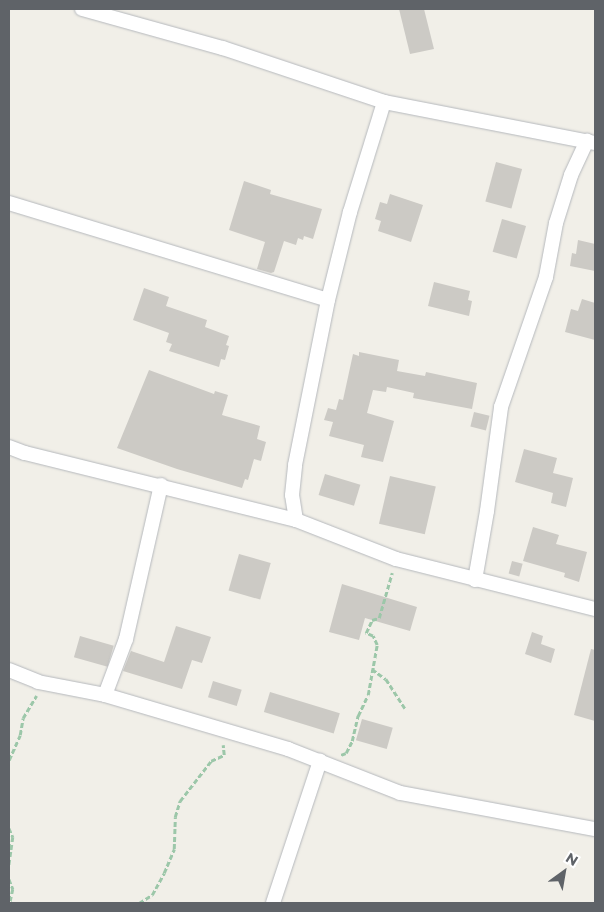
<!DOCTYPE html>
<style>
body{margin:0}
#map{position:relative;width:604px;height:912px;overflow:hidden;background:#f1efe8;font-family:Montserrat,sans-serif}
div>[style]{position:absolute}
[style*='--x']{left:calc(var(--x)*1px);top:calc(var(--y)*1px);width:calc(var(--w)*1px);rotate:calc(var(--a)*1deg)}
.building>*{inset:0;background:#cccac5;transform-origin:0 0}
.path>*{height:2.5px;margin-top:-1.25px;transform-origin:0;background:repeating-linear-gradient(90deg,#9cc7a9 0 5px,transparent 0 7.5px)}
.roads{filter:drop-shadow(0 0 1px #b5b8bc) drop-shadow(0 0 1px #b5b8bc)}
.street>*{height:14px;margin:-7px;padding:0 7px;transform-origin:7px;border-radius:7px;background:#fff}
span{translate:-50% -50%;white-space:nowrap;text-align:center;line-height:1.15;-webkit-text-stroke:5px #fff;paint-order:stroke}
.frame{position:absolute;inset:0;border:10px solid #5f6368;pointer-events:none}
.north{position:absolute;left:539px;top:847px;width:50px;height:50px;-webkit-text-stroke:4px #fff;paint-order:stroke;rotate:32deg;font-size:14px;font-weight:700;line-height:20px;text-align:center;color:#5f6368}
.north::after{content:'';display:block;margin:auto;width:18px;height:22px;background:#5f6368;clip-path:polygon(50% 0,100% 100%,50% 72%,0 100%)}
</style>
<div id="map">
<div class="building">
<div style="clip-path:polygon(399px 9px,424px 9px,434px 49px,410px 54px)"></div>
<div style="left:496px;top:162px;width:27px;height:41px;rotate:15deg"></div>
<div style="clip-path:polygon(244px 181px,271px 190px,270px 194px,322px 209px,313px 239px,304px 236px,303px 240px,298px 238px,296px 245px,284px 241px,274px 272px,271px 273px,257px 269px,265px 242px,229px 230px)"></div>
<div style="clip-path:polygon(390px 194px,423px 205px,411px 242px,378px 231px,381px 221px,375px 219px,380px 202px,387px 204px)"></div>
<div style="left:502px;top:219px;width:25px;height:34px;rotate:16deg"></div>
<div style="clip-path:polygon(578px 240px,595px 244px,595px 271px,570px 266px,572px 253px,576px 254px)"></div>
<div style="clip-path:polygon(434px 282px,470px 291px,468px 300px,472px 301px,469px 316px,428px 306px)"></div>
<div style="clip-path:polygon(144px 288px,169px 297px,166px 306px,207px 320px,205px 327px,229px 336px,226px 345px,229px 346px,225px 360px,221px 359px,219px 367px,169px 351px,172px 344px,166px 342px,169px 333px,133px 320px)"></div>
<div style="clip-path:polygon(582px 299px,595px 303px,595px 340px,565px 332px,571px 309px,578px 311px)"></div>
<div style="clip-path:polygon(359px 352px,399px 360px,397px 371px,425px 376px,426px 372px,477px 383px,472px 409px,413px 398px,414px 393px,387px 387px,386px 392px,373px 390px,367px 413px,394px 421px,383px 462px,361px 457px,364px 445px,329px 436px,333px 422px,324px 420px,328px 408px,336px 410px,339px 399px,343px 400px,353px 354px,359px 356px)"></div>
<div style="clip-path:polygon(149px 370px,214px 394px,215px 391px,228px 395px,222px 415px,260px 426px,257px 439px,266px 442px,261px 461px,254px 459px,248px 480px,245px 479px,242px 488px,177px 469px,117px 448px)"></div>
<div style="left:474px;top:412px;width:16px;height:15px;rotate:14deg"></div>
<div style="clip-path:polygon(524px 449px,557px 458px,553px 473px,573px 478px,566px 507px,551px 503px,553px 493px,515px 482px)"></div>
<div style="left:325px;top:474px;width:37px;height:22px;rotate:17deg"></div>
<div style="left:390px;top:476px;width:47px;height:49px;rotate:13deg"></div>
<div style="clip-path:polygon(533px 527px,559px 535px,556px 544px,587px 552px,579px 582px,564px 577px,565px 573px,523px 561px)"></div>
<div style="left:239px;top:554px;width:33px;height:38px;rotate:16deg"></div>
<div style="left:512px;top:561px;width:11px;height:13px;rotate:15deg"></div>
<div style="clip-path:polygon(342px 584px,417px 607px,410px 631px,365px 618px,359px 640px,329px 632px)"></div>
<div style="clip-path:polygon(176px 626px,211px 637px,202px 663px,192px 660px,182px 689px,123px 671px,131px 651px,164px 662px)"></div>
<div style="clip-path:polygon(532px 632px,543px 636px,541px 644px,555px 649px,551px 663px,525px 654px)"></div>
<div style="left:80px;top:636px;width:35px;height:22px;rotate:16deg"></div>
<div style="clip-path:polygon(591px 649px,595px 650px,595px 721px,574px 715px)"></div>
<div style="left:213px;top:681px;width:30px;height:17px;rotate:17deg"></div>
<div style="left:270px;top:692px;width:73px;height:21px;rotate:17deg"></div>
<div style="left:362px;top:719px;width:32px;height:22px;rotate:16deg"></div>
</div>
<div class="path">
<div style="--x:372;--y:669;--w:17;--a:36"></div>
<div style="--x:386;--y:679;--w:35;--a:57"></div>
<div style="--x:341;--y:755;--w:5;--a:-22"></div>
<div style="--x:346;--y:753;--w:13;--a:-63"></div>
<div style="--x:352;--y:741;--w:26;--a:-77"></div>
<div style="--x:358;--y:716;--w:23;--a:-65"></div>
<div style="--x:368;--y:695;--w:51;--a:-79.8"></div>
<div style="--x:377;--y:645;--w:10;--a:-114"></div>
<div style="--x:373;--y:636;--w:8;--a:-157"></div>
<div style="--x:366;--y:633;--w:14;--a:-65"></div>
<div style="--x:372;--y:620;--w:7;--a:-16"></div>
<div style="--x:379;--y:618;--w:47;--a:-73.9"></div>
<div style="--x:9;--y:760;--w:27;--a:-66"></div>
<div style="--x:20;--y:735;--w:17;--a:-80"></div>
<div style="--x:23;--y:718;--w:26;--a:-59"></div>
<div style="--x:9;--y:828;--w:10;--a:66"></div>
<div style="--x:13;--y:837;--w:29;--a:98"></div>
<div style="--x:9;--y:879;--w:11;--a:68"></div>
<div style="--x:13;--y:889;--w:14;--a:102"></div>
<div style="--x:139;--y:903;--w:15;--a:-32"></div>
<div style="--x:152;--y:895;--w:25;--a:-61"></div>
<div style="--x:164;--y:873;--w:26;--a:-67"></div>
<div style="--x:174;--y:849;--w:32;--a:-88"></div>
<div style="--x:175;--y:817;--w:17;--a:-73"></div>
<div style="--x:180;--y:801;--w:51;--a:-52.2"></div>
<div style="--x:211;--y:761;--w:14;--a:-25"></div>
<div style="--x:224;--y:755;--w:10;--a:-96"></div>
</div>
<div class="roads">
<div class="street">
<div style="--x:82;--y:9;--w:146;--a:15.5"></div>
<div style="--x:223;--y:48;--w:170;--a:18.5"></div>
<div style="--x:384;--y:102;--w:215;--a:11"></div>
<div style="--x:9;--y:203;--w:333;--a:16.9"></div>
<div style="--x:9;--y:447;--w:17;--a:21"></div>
<div style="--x:25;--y:453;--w:279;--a:13.9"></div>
<div style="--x:296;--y:520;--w:107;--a:21.3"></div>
<div style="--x:396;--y:559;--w:205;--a:14.1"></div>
<div style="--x:296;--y:520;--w:25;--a:-99"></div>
<div style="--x:292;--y:495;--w:30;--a:-84"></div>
<div style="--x:295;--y:465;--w:168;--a:-78.7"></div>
<div style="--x:328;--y:300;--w:91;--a:-76"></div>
<div style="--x:350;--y:212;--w:115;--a:-72.8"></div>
<div style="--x:475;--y:580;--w:70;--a:-80.1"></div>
<div style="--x:487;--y:511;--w:105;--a:-82.3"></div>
<div style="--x:501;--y:407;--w:138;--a:-70.9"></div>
<div style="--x:546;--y:277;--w:55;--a:-79.5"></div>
<div style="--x:556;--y:223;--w:50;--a:-72.6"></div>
<div style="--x:571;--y:175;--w:38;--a:-65"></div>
<div style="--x:9;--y:670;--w:31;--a:22"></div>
<div style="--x:38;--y:682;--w:68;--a:11"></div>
<div style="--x:105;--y:695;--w:191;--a:16.4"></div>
<div style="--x:288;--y:749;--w:120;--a:21.4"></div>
<div style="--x:400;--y:793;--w:198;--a:10.5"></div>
<div style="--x:105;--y:695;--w:60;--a:-69.4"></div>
<div style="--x:126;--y:639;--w:158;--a:-77.2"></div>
<div style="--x:273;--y:903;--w:150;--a:-71.7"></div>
</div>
</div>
<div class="frame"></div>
<div class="north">N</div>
</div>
